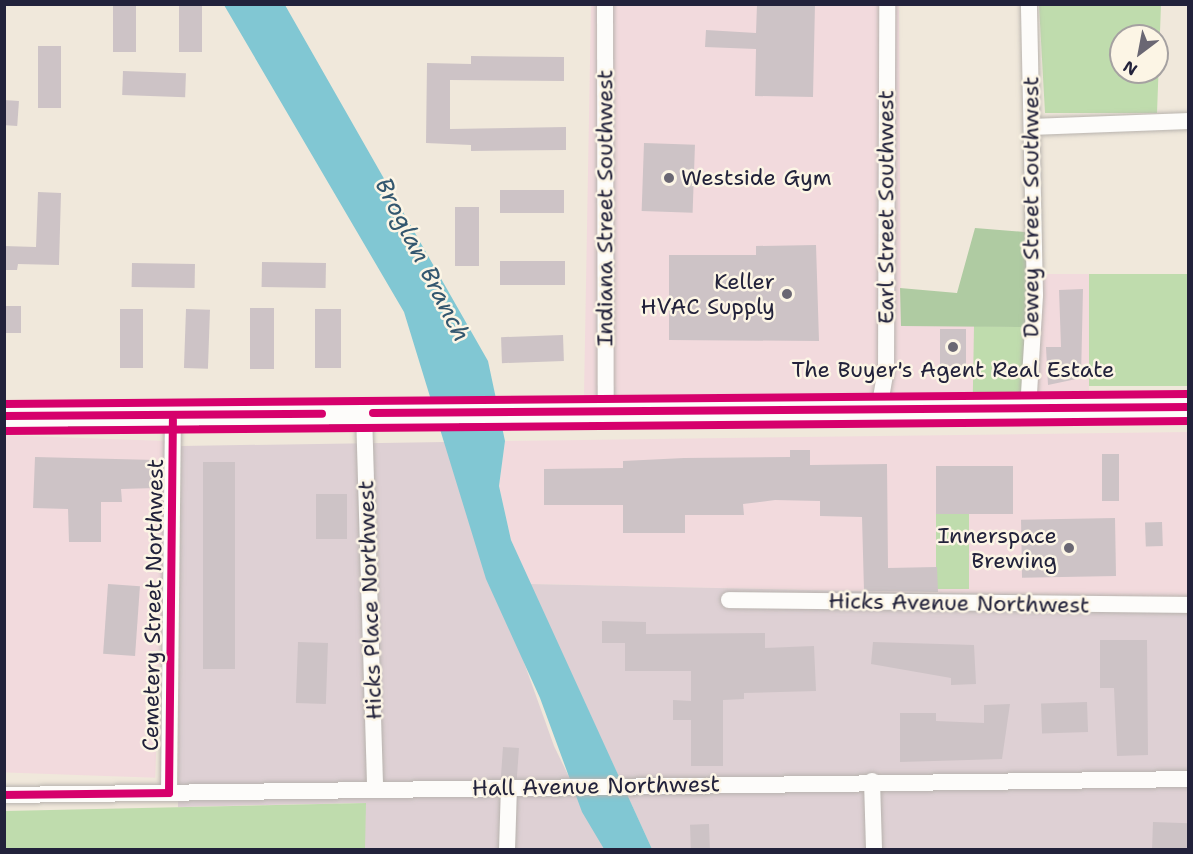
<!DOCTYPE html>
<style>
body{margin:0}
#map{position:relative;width:1193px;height:854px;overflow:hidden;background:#f0e8db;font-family:"Shantell Sans",sans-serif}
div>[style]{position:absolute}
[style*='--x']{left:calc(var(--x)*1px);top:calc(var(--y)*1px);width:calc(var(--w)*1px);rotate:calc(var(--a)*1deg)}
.built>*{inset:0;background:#f2dadd;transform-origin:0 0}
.industrial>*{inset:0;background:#ded0d4}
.green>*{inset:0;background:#bfdcad;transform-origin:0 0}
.forest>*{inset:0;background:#afcba2}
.water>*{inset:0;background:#81c7d3}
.building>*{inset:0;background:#cdc3c6;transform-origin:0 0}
.roads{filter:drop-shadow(0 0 2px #b8b3ae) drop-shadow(0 0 2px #b8b3ae)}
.street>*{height:16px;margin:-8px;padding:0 8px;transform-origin:8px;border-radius:8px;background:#fdfcfa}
.secondary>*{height:22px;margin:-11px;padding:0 11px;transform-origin:11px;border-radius:11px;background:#fdfcfa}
.cycleway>*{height:8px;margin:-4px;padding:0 4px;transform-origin:4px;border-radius:4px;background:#d6006c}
.dots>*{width:16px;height:16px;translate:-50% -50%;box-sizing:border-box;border:3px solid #fcf5e5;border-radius:50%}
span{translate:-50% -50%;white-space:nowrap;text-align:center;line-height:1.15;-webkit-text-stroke:5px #fcf5e5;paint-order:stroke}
.poi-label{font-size:22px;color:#22223b}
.left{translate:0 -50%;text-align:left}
.right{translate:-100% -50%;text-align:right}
.street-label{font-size:22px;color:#22223b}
.water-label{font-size:24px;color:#33576f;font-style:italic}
.frame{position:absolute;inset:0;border:6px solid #22223b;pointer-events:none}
.north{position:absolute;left:1109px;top:24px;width:60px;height:60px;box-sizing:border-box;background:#fcf5e5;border:2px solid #a5a1a1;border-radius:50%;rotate:212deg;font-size:16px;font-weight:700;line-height:24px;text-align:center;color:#22223b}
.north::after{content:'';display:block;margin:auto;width:21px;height:27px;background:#6a6773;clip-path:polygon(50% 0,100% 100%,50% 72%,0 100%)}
</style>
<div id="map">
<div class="built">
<div style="clip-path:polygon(591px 5px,899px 5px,901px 325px,974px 326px,974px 394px,584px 395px)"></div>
<div style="left:1089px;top:274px;width:118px;height:61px;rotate:90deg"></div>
<div style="clip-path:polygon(1188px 432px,1188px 598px,530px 584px,511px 540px,499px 486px,505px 441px)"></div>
<div style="left:167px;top:441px;width:337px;height:163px;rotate:92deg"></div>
</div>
<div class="industrial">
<div style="clip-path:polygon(445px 442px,554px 746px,604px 849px,365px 849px,365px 803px,178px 807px,181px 446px)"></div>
<div style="clip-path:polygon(530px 584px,1188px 598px,1188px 849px,652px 849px)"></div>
</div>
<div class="green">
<div style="clip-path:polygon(evenodd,1039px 5px,1161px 5px,1157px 113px,1045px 113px,1039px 5px,1121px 36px,1157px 36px,1157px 72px,1121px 72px,1121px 36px)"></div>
<div style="left:1089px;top:274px;width:99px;height:112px"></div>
<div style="left:974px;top:326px;width:54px;height:68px;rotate:1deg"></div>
<div style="left:936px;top:466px;width:33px;height:123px"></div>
<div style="clip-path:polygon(366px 803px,365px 849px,5px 849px,5px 811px)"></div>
</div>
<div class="forest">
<div style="clip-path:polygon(975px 228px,1025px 232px,1028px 327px,901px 326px,900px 288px,957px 293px)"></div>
</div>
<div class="water">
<div style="clip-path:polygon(224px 5px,285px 5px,488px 361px,505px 441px,499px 486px,511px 540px,652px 849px,604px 849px,582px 812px,540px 698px,486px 579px,404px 312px)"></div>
</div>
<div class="building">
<div style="left:113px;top:4px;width:23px;height:48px"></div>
<div style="left:179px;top:4px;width:23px;height:48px"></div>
<div style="clip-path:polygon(757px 4px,815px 4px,813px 97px,755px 96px,756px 49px,705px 47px,706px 30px,756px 33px)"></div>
<div style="left:38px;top:46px;width:23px;height:62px"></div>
<div style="clip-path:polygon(471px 56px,564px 57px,564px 81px,450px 80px,450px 129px,566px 127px,566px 150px,471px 151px,471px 145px,426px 143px,427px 63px,471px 64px)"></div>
<div style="left:123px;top:71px;width:63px;height:24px;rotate:2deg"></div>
<div style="left:4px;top:100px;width:15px;height:25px;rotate:4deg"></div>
<div style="left:644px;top:143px;width:51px;height:68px;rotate:2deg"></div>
<div style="left:500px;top:190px;width:64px;height:23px"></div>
<div style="clip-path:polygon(38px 192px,61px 193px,59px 265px,18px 264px,17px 270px,4px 270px,4px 246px,36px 247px)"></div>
<div style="left:455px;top:207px;width:24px;height:59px"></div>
<div style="clip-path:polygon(816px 245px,819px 341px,669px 340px,669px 255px,756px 255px,756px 246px)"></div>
<div style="left:500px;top:261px;width:65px;height:24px"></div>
<div style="left:262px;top:262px;width:64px;height:25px;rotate:1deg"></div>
<div style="left:132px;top:263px;width:63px;height:24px;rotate:1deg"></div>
<div style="clip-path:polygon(1083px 289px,1081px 378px,1048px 385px,1046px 347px,1061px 347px,1059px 290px)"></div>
<div style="left:4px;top:306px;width:17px;height:27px"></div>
<div style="left:250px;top:308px;width:24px;height:61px"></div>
<div style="left:120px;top:309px;width:23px;height:59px"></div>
<div style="left:186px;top:309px;width:24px;height:59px;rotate:2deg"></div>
<div style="left:315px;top:309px;width:26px;height:59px"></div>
<div style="left:940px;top:329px;width:26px;height:37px"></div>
<div style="left:563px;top:335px;width:26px;height:62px;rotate:88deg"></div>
<div style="clip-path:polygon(790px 450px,810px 450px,810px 465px,887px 464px,888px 568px,937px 567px,938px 592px,864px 591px,862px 517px,820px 516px,820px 501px,775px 500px,743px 504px,744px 515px,685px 515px,685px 533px,623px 533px,623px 505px,544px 505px,544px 469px,623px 468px,623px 461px,684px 458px,790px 457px)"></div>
<div style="left:1119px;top:454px;width:47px;height:17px;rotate:90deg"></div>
<div style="clip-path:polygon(35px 457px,156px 460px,156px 488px,121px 489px,122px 502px,101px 502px,101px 542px,69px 542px,68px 509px,33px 508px)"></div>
<div style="left:203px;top:462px;width:32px;height:207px"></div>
<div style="left:936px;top:466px;width:77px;height:48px"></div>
<div style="left:316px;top:494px;width:31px;height:45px"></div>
<div style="left:1115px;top:518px;width:58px;height:94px;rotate:89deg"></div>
<div style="left:1162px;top:522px;width:24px;height:17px;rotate:88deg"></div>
<div style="left:108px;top:584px;width:32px;height:70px;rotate:4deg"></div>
<div style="clip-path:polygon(602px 621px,646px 622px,646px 634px,765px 633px,765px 648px,814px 646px,816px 691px,744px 693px,744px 699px,723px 700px,723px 766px,691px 766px,691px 720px,673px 720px,673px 700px,691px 701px,691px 671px,625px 671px,625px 643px,602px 643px)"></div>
<div style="clip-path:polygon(1100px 640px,1147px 640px,1148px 755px,1117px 756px,1114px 688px,1100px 688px)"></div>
<div style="left:298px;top:642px;width:30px;height:61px;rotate:2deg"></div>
<div style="clip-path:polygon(873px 642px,974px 645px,976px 684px,951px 685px,951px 678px,871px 664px)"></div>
<div style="left:1087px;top:702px;width:30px;height:46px;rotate:88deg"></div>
<div style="clip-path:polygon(1010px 704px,1002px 759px,900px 762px,900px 713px,936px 713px,936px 721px,984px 723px,984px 705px)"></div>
<div style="left:503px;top:747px;width:16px;height:31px;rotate:4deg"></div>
<div style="left:1153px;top:822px;width:35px;height:27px;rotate:2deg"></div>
<div style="left:709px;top:824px;width:25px;height:19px;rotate:88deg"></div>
</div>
<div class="roads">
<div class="street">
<div style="--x:605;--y:4;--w:407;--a:89.9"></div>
<div style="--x:1032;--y:127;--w:156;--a:-2.2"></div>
<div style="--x:879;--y:409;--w:39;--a:-80"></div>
<div style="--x:886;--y:371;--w:367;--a:-89.8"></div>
<div style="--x:1028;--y:410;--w:115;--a:-86.5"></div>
<div style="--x:1035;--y:295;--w:291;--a:-91.2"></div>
<div style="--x:364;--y:413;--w:375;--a:88.3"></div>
<div style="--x:729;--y:600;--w:459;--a:0.6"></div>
<div style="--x:872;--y:781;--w:69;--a:88.3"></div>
<div style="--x:169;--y:793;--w:376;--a:-89.4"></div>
<div style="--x:4;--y:795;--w:1184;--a:-0.77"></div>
<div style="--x:507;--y:850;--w:62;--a:-88.2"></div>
</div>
<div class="secondary">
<div style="--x:4;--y:416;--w:1184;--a:-0.44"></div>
</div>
</div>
<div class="cycleway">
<div style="--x:4;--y:404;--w:1184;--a:-0.48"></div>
<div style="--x:373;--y:413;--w:815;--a:-0.42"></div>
<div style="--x:4;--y:416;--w:318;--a:-0.4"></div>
<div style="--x:4;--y:431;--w:1184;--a:-0.48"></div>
<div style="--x:4;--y:795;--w:165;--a:-0.7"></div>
<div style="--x:169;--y:793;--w:373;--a:-89.4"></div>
</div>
<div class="dots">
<div style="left:669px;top:178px;background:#6a6773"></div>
<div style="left:787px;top:294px;background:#6a6773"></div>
<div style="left:953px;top:347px;background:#6a6773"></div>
<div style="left:1069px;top:548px;background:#6a6773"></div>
</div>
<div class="poi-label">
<span class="left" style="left:681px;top:178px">Westside Gym</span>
<span class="right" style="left:775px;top:294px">Keller<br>HVAC Supply</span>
<span style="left:953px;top:370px">The Buyer's Agent Real Estate</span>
<span class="right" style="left:1057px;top:548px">Innerspace<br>Brewing</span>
</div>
<div class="street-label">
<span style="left:886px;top:207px;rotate:-90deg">Earl Street Southwest</span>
<span style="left:1031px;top:207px;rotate:-90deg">Dewey Street Southwest</span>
<span style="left:605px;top:208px;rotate:-90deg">Indiana Street Southwest</span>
<span style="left:370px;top:600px;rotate:-92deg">Hicks Place Northwest</span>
<span style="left:959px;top:603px;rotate:1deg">Hicks Avenue Northwest</span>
<span style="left:153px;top:605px;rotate:-89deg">Cemetery Street Northwest</span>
<span style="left:596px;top:786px;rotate:-1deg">Hall Avenue Northwest</span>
</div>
<div class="water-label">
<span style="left:422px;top:260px;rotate:63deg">Broglan Branch</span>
</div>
<div class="frame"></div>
<div class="north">N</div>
</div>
